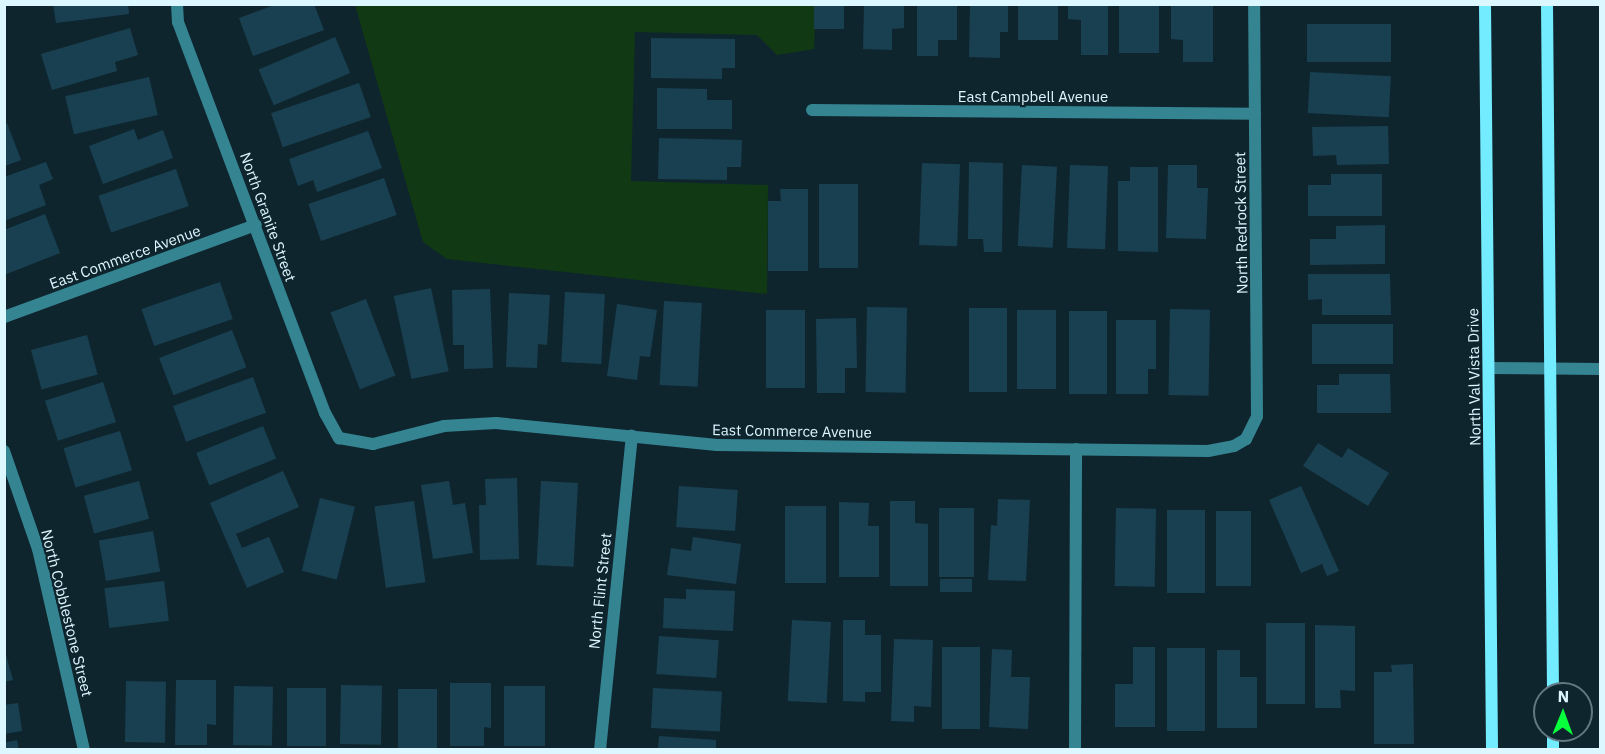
<!DOCTYPE html>
<style>
body{margin:0}
#map{position:relative;width:1605px;height:754px;overflow:hidden;background:#0f252e;font-family:"IBM Plex Sans",sans-serif}
div>[style]{position:absolute}
[style*='--x']{left:calc(var(--x)*1px);top:calc(var(--y)*1px);width:calc(var(--w)*1px);rotate:calc(var(--a)*1deg)}
.green>*{inset:0;background:#113914}
.building>*{inset:0;background:#194051;transform-origin:0 0}
.minor>*{height:12px;margin:-6px;padding:0 6px;transform-origin:6px;border-radius:6px;background:#358492}
.secondary>*{height:12px;margin:-6px;padding:0 6px;transform-origin:6px;border-radius:6px;background:#73ecff}
span{translate:-50% -50%;white-space:nowrap;text-align:center;line-height:1.15;-webkit-text-stroke:4.5px #0f252e;paint-order:stroke}
.street-label{font-size:15px;color:#dcf7ff}
.frame{position:absolute;inset:0;border:6px solid #dcf7ff;pointer-events:none}
.north{position:absolute;left:1533px;top:682px;width:60px;height:60px;box-sizing:border-box;background:#0f252e;border:2px solid #617982;border-radius:50%;rotate:1deg;font-size:16px;font-weight:700;line-height:24px;text-align:center;color:#dcf7ff}
.north::after{content:'';display:block;margin:auto;width:21px;height:27px;background:#08ff3b;clip-path:polygon(50% 0,100% 100%,50% 72%,0 100%)}
</style>
<div id="map">
<div class="green">
<div style="clip-path:polygon(355px 5px,816px 5px,814px 49px,777px 55px,757px 35px,635px 32px,631px 181px,768px 185px,767px 294px,447px 259px,423px 242px)"></div>
</div>
<div class="building">
<div style="clip-path:polygon(53px 4px,128px 4px,129px 14px,56px 23px)"></div>
<div style="clip-path:polygon(277px 4px,314px 4px,324px 30px,253px 56px,239px 18px)"></div>
<div style="left:814px;top:4px;width:30px;height:25px"></div>
<div style="clip-path:polygon(917px 4px,957px 4px,957px 40px,938px 40px,938px 56px,917px 56px)"></div>
<div style="clip-path:polygon(970px 4px,1008px 4px,1008px 32px,1000px 32px,1000px 58px,969px 57px)"></div>
<div style="left:1018px;top:4px;width:40px;height:36px"></div>
<div style="clip-path:polygon(1068px 4px,1108px 4px,1108px 55px,1081px 55px,1081px 20px,1068px 19px)"></div>
<div style="clip-path:polygon(864px 5px,904px 5px,904px 28px,892px 29px,892px 50px,863px 49px)"></div>
<div style="left:1119px;top:5px;width:40px;height:48px"></div>
<div style="clip-path:polygon(1171px 5px,1213px 5px,1213px 62px,1183px 62px,1183px 40px,1171px 39px)"></div>
<div style="left:1307px;top:24px;width:84px;height:38px"></div>
<div style="clip-path:polygon(130px 28px,138px 55px,115px 62px,117px 71px,52px 90px,41px 54px)"></div>
<div style="left:335px;top:37px;width:39px;height:83px;rotate:67deg"></div>
<div style="clip-path:polygon(651px 38px,735px 39px,735px 68px,722px 68px,722px 79px,651px 78px)"></div>
<div style="left:1310px;top:72px;width:81px;height:41px;rotate:3deg"></div>
<div style="left:149px;top:77px;width:39px;height:86px;rotate:77deg"></div>
<div style="left:359px;top:83px;width:36px;height:93px;rotate:71deg"></div>
<div style="clip-path:polygon(657px 88px,707px 89px,707px 100px,732px 100px,732px 129px,657px 129px)"></div>
<div style="clip-path:polygon(7px 123px,21px 160px,5px 166px,5px 124px)"></div>
<div style="clip-path:polygon(1388px 126px,1389px 164px,1337px 165px,1336px 155px,1313px 156px,1312px 127px)"></div>
<div style="clip-path:polygon(134px 129px,138px 140px,163px 130px,173px 158px,103px 184px,89px 146px)"></div>
<div style="clip-path:polygon(368px 131px,382px 168px,317px 192px,313px 180px,298px 186px,289px 159px)"></div>
<div style="clip-path:polygon(659px 138px,742px 140px,741px 167px,727px 167px,727px 180px,658px 179px)"></div>
<div style="clip-path:polygon(46px 162px,53px 179px,39px 185px,46px 205px,4px 221px,4px 177px)"></div>
<div style="clip-path:polygon(969px 162px,1003px 163px,1002px 252px,984px 252px,983px 239px,968px 239px)"></div>
<div style="left:922px;top:163px;width:38px;height:82px;rotate:2deg"></div>
<div style="left:1022px;top:165px;width:35px;height:81px;rotate:3deg"></div>
<div style="left:1070px;top:165px;width:38px;height:83px;rotate:2deg"></div>
<div style="clip-path:polygon(1168px 165px,1197px 165px,1197px 188px,1208px 188px,1206px 239px,1166px 238px)"></div>
<div style="clip-path:polygon(1130px 167px,1158px 167px,1158px 252px,1118px 251px,1118px 181px,1130px 181px)"></div>
<div style="left:176px;top:169px;width:39px;height:82px;rotate:71deg"></div>
<div style="clip-path:polygon(1331px 174px,1382px 174px,1382px 216px,1308px 216px,1308px 185px,1331px 185px)"></div>
<div style="left:384px;top:178px;width:39px;height:80px;rotate:71deg"></div>
<div style="left:858px;top:184px;width:84px;height:39px;rotate:90deg"></div>
<div style="clip-path:polygon(780px 189px,808px 189px,808px 271px,768px 271px,768px 201px,781px 201px)"></div>
<div style="clip-path:polygon(45px 214px,60px 253px,4px 275px,4px 230px)"></div>
<div style="clip-path:polygon(1385px 225px,1385px 264px,1310px 265px,1310px 239px,1336px 239px,1336px 226px)"></div>
<div style="clip-path:polygon(1308px 274px,1390px 274px,1391px 315px,1322px 315px,1322px 299px,1308px 300px)"></div>
<div style="left:220px;top:282px;width:39px;height:83px;rotate:71deg"></div>
<div style="left:431px;top:288px;width:85px;height:38px;rotate:78deg"></div>
<div style="clip-path:polygon(490px 289px,493px 368px,464px 369px,464px 345px,453px 345px,452px 290px)"></div>
<div style="left:565px;top:292px;width:40px;height:70px;rotate:3deg"></div>
<div style="clip-path:polygon(509px 293px,550px 295px,547px 345px,538px 344px,537px 368px,506px 367px)"></div>
<div style="left:366px;top:299px;width:82px;height:38px;rotate:69deg"></div>
<div style="left:664px;top:301px;width:38px;height:84px;rotate:3deg"></div>
<div style="clip-path:polygon(617px 304px,657px 310px,650px 357px,640px 356px,637px 380px,607px 376px)"></div>
<div style="left:867px;top:307px;width:40px;height:85px;rotate:1deg"></div>
<div style="left:969px;top:308px;width:38px;height:84px"></div>
<div style="left:1170px;top:309px;width:40px;height:86px;rotate:1deg"></div>
<div style="left:766px;top:310px;width:39px;height:78px"></div>
<div style="left:1017px;top:310px;width:39px;height:79px"></div>
<div style="left:1069px;top:311px;width:38px;height:83px"></div>
<div style="clip-path:polygon(856px 318px,857px 368px,845px 368px,845px 393px,817px 393px,816px 319px)"></div>
<div style="clip-path:polygon(1116px 320px,1156px 320px,1156px 369px,1148px 369px,1148px 394px,1116px 394px)"></div>
<div style="left:1393px;top:324px;width:40px;height:81px;rotate:90deg"></div>
<div style="left:232px;top:330px;width:40px;height:78px;rotate:69deg"></div>
<div style="left:87px;top:335px;width:41px;height:58px;rotate:75deg"></div>
<div style="clip-path:polygon(1339px 374px,1390px 374px,1391px 413px,1317px 413px,1317px 385px,1339px 385px)"></div>
<div style="left:253px;top:377px;width:38px;height:85px;rotate:70deg"></div>
<div style="left:103px;top:382px;width:42px;height:61px;rotate:72deg"></div>
<div style="left:263px;top:426px;width:35px;height:72px;rotate:68deg"></div>
<div style="left:120px;top:431px;width:41px;height:59px;rotate:73deg"></div>
<div style="clip-path:polygon(1318px 443px,1342px 458px,1348px 448px,1389px 473px,1368px 506px,1303px 466px)"></div>
<div style="clip-path:polygon(283px 471px,299px 507px,236px 534px,242px 548px,269px 537px,284px 572px,247px 588px,210px 503px)"></div>
<div style="clip-path:polygon(517px 478px,519px 559px,480px 560px,479px 505px,486px 505px,485px 479px)"></div>
<div style="left:139px;top:481px;width:39px;height:57px;rotate:75deg"></div>
<div style="clip-path:polygon(449px 481px,453px 505px,465px 503px,473px 553px,433px 559px,421px 485px)"></div>
<div style="left:541px;top:481px;width:37px;height:84px;rotate:3deg"></div>
<div style="left:679px;top:486px;width:59px;height:41px;rotate:4deg"></div>
<div style="clip-path:polygon(1301px 486px,1339px 571px,1327px 576px,1322px 564px,1301px 573px,1269px 500px)"></div>
<div style="left:320px;top:498px;width:36px;height:75px;rotate:14deg"></div>
<div style="clip-path:polygon(998px 499px,1030px 500px,1026px 581px,988px 580px,991px 525px,997px 526px)"></div>
<div style="left:414px;top:501px;width:82px;height:40px;rotate:82deg"></div>
<div style="clip-path:polygon(890px 501px,915px 501px,915px 523px,928px 524px,928px 586px,890px 586px)"></div>
<div style="clip-path:polygon(839px 502px,869px 503px,868px 526px,879px 526px,879px 577px,839px 577px)"></div>
<div style="left:785px;top:506px;width:41px;height:77px"></div>
<div style="left:939px;top:508px;width:35px;height:69px"></div>
<div style="left:1116px;top:508px;width:40px;height:78px;rotate:1deg"></div>
<div style="left:1167px;top:510px;width:38px;height:83px"></div>
<div style="left:1216px;top:511px;width:35px;height:75px"></div>
<div style="left:153px;top:531px;width:41px;height:55px;rotate:80deg"></div>
<div style="clip-path:polygon(693px 537px,741px 544px,736px 584px,667px 575px,671px 548px,691px 551px)"></div>
<div style="left:940px;top:579px;width:32px;height:13px"></div>
<div style="left:164px;top:581px;width:40px;height:60px;rotate:83deg"></div>
<div style="clip-path:polygon(686px 589px,735px 591px,733px 631px,663px 628px,664px 598px,686px 599px)"></div>
<div style="left:792px;top:620px;width:39px;height:81px;rotate:3deg"></div>
<div style="clip-path:polygon(843px 620px,865px 620px,865px 635px,881px 635px,881px 692px,865px 692px,865px 702px,843px 701px)"></div>
<div style="left:1266px;top:623px;width:39px;height:81px"></div>
<div style="clip-path:polygon(1315px 625px,1355px 626px,1355px 691px,1340px 690px,1341px 708px,1315px 708px)"></div>
<div style="left:659px;top:636px;width:60px;height:38px;rotate:4deg"></div>
<div style="clip-path:polygon(894px 639px,933px 640px,931px 707px,914px 706px,914px 722px,891px 721px)"></div>
<div style="left:942px;top:647px;width:38px;height:82px"></div>
<div style="clip-path:polygon(1133px 647px,1155px 647px,1155px 727px,1115px 727px,1115px 684px,1133px 684px)"></div>
<div style="clip-path:polygon(4px 648px,13px 680px,4px 682px)"></div>
<div style="left:1167px;top:648px;width:38px;height:83px"></div>
<div style="clip-path:polygon(992px 649px,1012px 650px,1011px 677px,1030px 677px,1028px 729px,989px 727px)"></div>
<div style="clip-path:polygon(1217px 650px,1240px 650px,1240px 677px,1257px 677px,1257px 728px,1217px 728px)"></div>
<div style="clip-path:polygon(1413px 664px,1414px 744px,1374px 744px,1374px 672px,1392px 672px,1391px 665px)"></div>
<div style="clip-path:polygon(176px 680px,216px 680px,216px 725px,207px 724px,207px 745px,175px 745px)"></div>
<div style="left:126px;top:681px;width:40px;height:61px;rotate:1deg"></div>
<div style="clip-path:polygon(450px 683px,491px 683px,491px 728px,484px 727px,484px 746px,450px 746px)"></div>
<div style="left:341px;top:685px;width:41px;height:59px;rotate:1deg"></div>
<div style="left:234px;top:686px;width:39px;height:59px;rotate:1deg"></div>
<div style="left:504px;top:686px;width:41px;height:60px"></div>
<div style="left:287px;top:688px;width:39px;height:58px"></div>
<div style="left:653px;top:688px;width:69px;height:40px;rotate:3deg"></div>
<div style="left:398px;top:689px;width:39px;height:59px"></div>
<div style="clip-path:polygon(18px 703px,22px 731px,4px 734px,4px 705px)"></div>
<div style="clip-path:polygon(659px 736px,716px 740px,716px 750px,658px 750px)"></div>
<div style="clip-path:polygon(17px 740px,19px 750px,4px 750px,4px 743px)"></div>
</div>
<div class="minor">
<div style="--x:177;--y:4;--w:18;--a:87"></div>
<div style="--x:178;--y:22;--w:418;--a:69.4"></div>
<div style="--x:325;--y:413;--w:29;--a:61"></div>
<div style="--x:339;--y:438;--w:35;--a:10"></div>
<div style="--x:373;--y:444;--w:73;--a:-14.2"></div>
<div style="--x:444;--y:426;--w:52;--a:-3.3"></div>
<div style="--x:496;--y:423;--w:222;--a:5.7"></div>
<div style="--x:717;--y:445;--w:491;--a:0.7"></div>
<div style="--x:1208;--y:451;--w:26;--a:-11"></div>
<div style="--x:1234;--y:446;--w:14;--a:-30"></div>
<div style="--x:1246;--y:439;--w:25;--a:-64"></div>
<div style="--x:1257;--y:416;--w:412;--a:-90.4"></div>
<div style="--x:812;--y:110;--w:443;--a:0.5"></div>
<div style="--x:4;--y:317;--w:268;--a:-20.1"></div>
<div style="--x:1489;--y:368;--w:111;--a:0.5"></div>
<div style="--x:4;--y:451;--w:104;--a:70.9"></div>
<div style="--x:38;--y:549;--w:206;--a:77.1"></div>
<div style="--x:600;--y:750;--w:316;--a:-84.2"></div>
<div style="--x:1075;--y:750;--w:301;--a:-89.8"></div>
</div>
<div class="secondary">
<div style="--x:1485;--y:4;--w:746;--a:89.46"></div>
<div style="--x:1547;--y:4;--w:690;--a:89.5"></div>
<div style="--x:1553;--y:730;--w:20;--a:90"></div>
</div>
<div class="street-label">
<span style="left:1033px;top:97px">East Campbell Avenue</span>
<span style="left:268px;top:217px;rotate:70deg">North Granite Street</span>
<span style="left:1241px;top:223px;rotate:-91deg">North Redrock Street</span>
<span style="left:125px;top:257px;rotate:-20deg">East Commerce Avenue</span>
<span style="left:1474px;top:377px;rotate:-91deg">North Val Vista Drive</span>
<span style="left:792px;top:431px;rotate:1deg">East Commerce Avenue</span>
<span style="left:600px;top:591px;rotate:-84deg">North Flint Street</span>
<span style="left:67px;top:613px;rotate:76deg">North Cobblestone Street</span>
</div>
<div class="frame"></div>
<div class="north">N</div>
</div>
